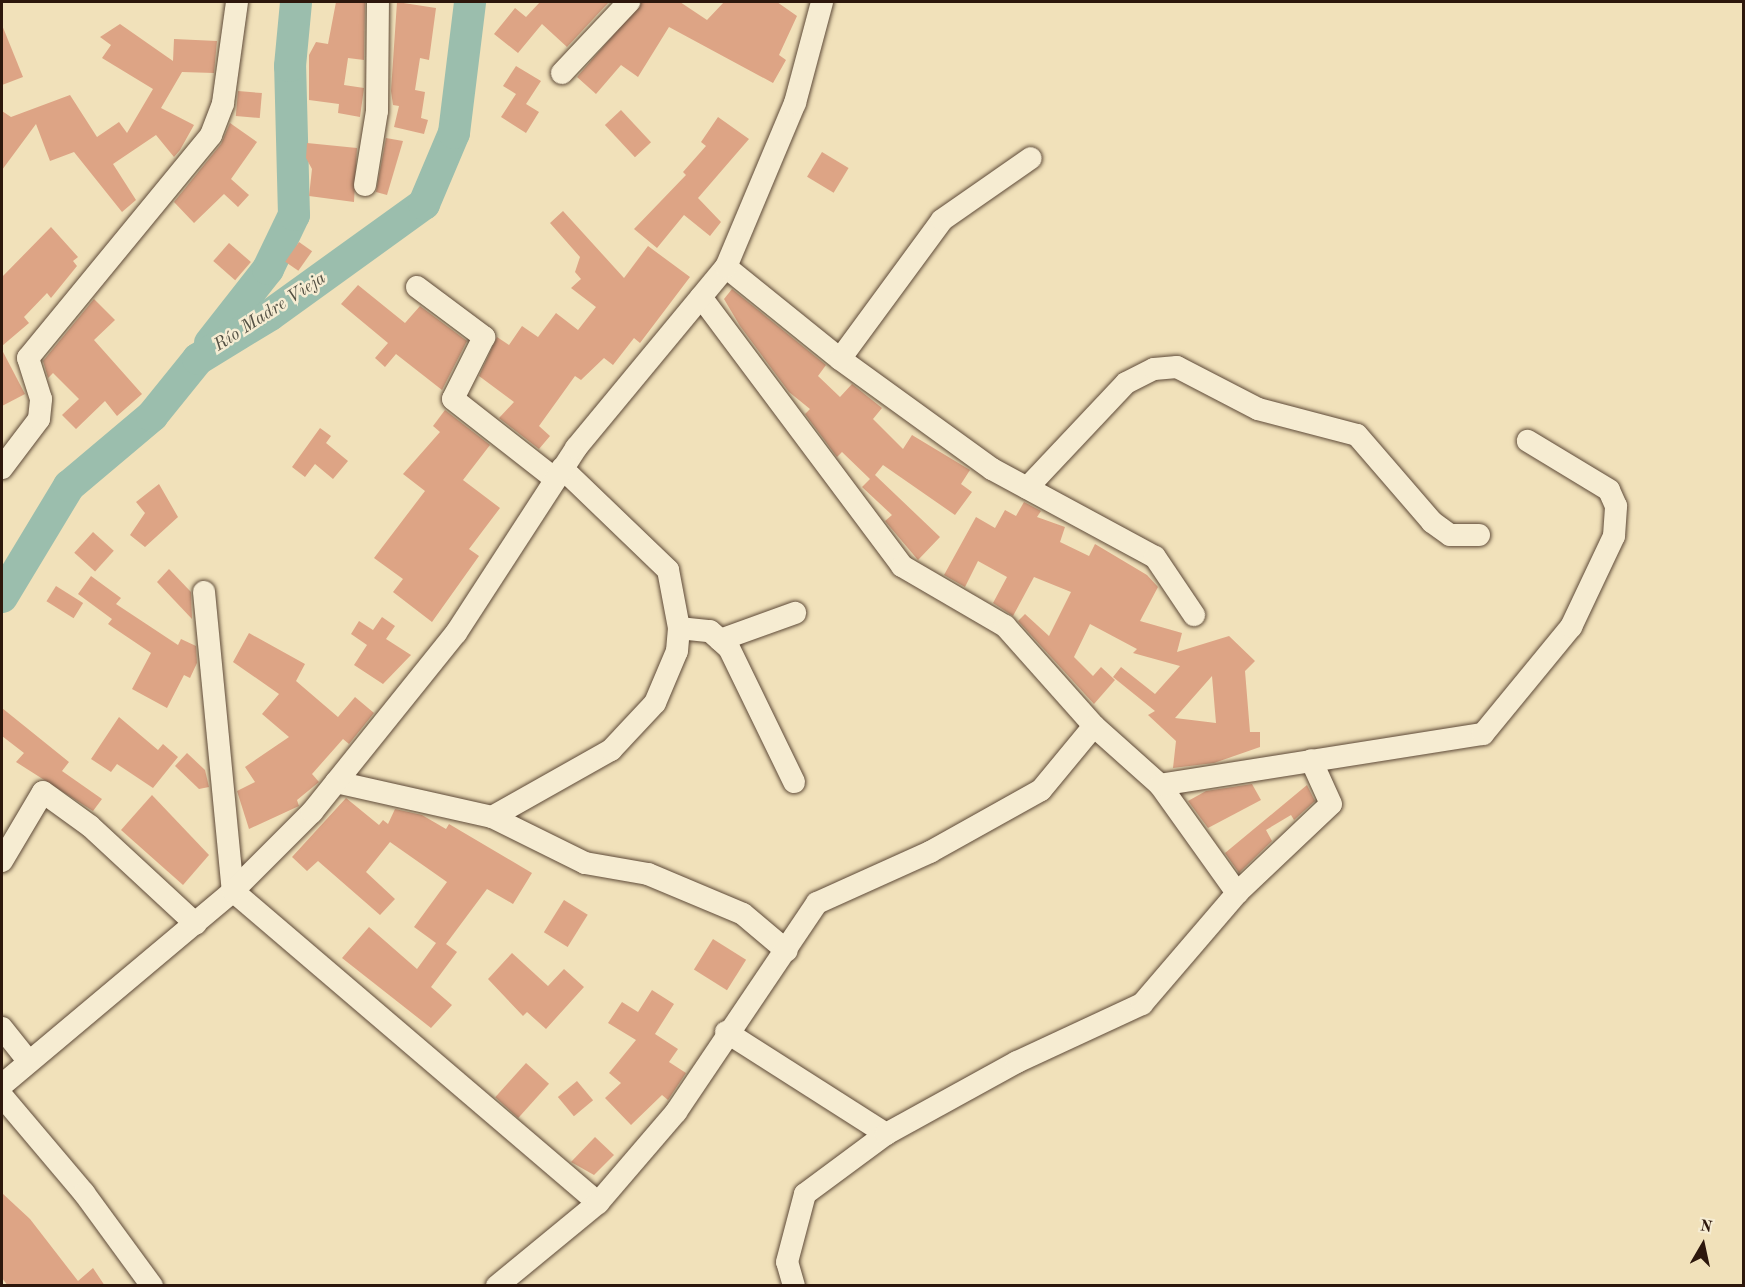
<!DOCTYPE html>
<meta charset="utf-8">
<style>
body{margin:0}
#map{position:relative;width:1745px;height:1287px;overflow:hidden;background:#f1e1ba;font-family:"Old Standard TT",serif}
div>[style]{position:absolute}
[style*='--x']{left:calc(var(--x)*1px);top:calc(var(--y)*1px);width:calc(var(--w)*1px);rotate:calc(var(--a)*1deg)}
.river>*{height:32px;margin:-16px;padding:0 16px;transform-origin:16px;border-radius:16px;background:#9bbead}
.building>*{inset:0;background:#dda485;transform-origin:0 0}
.roads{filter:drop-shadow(0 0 2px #5e4a38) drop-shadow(0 0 2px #5e4a38)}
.minor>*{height:22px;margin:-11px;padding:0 11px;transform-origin:11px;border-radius:11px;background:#f6ecd2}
span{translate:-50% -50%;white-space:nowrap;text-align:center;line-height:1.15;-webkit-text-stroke:5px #f6ecd2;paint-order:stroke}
.water-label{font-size:18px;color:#545144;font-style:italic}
.frame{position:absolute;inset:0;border:3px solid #2d170c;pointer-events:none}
.north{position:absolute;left:1673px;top:1215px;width:60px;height:60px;-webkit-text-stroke:4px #f6ecd2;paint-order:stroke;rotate:9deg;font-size:16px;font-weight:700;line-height:24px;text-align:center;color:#2d170c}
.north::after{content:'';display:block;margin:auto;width:21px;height:27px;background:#2d170c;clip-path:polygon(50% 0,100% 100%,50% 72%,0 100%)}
</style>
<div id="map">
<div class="river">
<div style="--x:210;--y:343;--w:94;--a:-51.9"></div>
<div style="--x:268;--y:269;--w:60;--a:-64.3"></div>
<div style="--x:294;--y:215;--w:149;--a:-91.5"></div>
<div style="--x:290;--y:66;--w:64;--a:-84.6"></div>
<div style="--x:2;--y:597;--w:130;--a:-58.9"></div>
<div style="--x:69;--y:486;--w:109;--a:-40.1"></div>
<div style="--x:152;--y:416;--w:73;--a:-51.1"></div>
<div style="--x:198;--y:359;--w:84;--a:-31.4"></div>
<div style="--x:270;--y:315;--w:190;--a:-35.8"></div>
<div style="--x:424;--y:204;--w:77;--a:-67.1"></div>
<div style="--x:454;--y:133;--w:132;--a:-83"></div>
</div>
<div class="building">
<div style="clip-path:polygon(336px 2px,365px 2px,364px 60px,348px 58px,344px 85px,364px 88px,360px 117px,338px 113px,339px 104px,309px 100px,309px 55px,316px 42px,328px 44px)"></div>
<div style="clip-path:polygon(397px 2px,436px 8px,429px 60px,420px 58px,415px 90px,425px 92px,421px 118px,428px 120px,424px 134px,394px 127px,399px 106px,393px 105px,391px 91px)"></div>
<div style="clip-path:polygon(540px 2px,609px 2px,567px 47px,542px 24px,518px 53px,494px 34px,515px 8px,526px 17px)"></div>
<div style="clip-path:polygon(642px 2px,680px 2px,707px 20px,724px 2px,777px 2px,797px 16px,779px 55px,786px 60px,773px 83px,669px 27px,638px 77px,621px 65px,596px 94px,577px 77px)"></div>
<div style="clip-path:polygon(120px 24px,173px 61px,174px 39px,217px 41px,214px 73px,182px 72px,161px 108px,194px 125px,180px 150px,174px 157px,156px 135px,113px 164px,136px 200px,122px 212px,74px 152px,50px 161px,36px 124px,2px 170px,2px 111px,11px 117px,70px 95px,97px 137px,119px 122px,127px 133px,153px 89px,102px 58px,111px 45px,100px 37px)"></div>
<div style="clip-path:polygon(2px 25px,23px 77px,2px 85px)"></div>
<div style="clip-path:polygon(516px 66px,541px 81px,526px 104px,539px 112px,526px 133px,501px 117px,516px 94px,503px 86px)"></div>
<div style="left:238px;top:91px;width:24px;height:25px;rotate:5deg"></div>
<div style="left:621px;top:110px;width:44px;height:22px;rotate:47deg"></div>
<div style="clip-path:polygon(718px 117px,749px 139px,698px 198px,721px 222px,710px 236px,684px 215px,657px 248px,634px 229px,686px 175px,683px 172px,706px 146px,701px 142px)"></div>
<div style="clip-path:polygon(230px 123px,257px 142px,231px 179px,249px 195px,238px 207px,224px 194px,194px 223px,174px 202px,221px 144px)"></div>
<div style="clip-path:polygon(386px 138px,403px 141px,387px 195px,376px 192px)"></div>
<div style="clip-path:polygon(307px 143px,357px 148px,354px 202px,309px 196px,312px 169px,306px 158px)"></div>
<div style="left:822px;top:152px;width:31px;height:29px;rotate:31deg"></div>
<div style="clip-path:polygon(563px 211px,624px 278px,648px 246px,690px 277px,640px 343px,634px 338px,613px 365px,604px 358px,581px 380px,575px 376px,539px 426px,550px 436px,539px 449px,499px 418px,514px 402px,479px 376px,497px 337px,509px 345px,522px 326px,538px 337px,556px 313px,578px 330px,596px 307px,571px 288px,581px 279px,575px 272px,580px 257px,550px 223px)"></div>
<div style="clip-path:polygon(51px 227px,78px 257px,73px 261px,77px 266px,51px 298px,47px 293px,24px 317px,29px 323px,2px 346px,2px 277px)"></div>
<div style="left:299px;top:242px;width:16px;height:24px;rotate:35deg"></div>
<div style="left:229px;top:243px;width:29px;height:24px;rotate:41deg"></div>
<div style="clip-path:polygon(358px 285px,405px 323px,420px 306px,467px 341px,442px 390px,396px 354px,385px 367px,375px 358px,388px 343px,341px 304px)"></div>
<div style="clip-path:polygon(732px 289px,826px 365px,818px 376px,840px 397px,852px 384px,882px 408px,873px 419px,903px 449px,912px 435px,970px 470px,961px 484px,972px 492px,955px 515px,883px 465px,875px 475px,940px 537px,918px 560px,885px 521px,892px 515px,862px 487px,870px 479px,842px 452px,837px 457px,805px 414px,810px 409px,789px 392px,740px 326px,724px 299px)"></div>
<div style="clip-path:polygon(94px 299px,115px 320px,94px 340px,142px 394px,117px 416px,105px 401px,76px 429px,62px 415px,79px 399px,53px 373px,48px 378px,43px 361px)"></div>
<div style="clip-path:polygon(2px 350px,25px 394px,2px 406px)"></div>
<div style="clip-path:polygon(445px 410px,490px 445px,463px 480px,500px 508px,469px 549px,479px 556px,432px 622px,393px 592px,403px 579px,374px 558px,425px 491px,403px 474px,440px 432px,433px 426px)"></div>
<div style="clip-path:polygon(320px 428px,331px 436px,326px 443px,348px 461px,333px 479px,315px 464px,305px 477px,292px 467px)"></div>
<div style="clip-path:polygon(159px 484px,178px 517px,145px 547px,130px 535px,145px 513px,136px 502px)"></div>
<div style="clip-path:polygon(evenodd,1024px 502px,1041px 511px,1037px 517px,1065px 527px,1060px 542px,1089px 556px,1095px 544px,1147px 575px,1158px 587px,1140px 621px,1182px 633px,1177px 652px,1229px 636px,1255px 661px,1245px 671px,1250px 732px,1260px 732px,1260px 747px,1214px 763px,1173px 768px,1176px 741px,1148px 715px,1155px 711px,1113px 677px,1121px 667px,1155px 694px,1180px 666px,1133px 653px,1137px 649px,1090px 624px,1074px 657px,1093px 676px,1101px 667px,1115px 680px,1094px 704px,1018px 621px,1025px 614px,1049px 636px,1071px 592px,1034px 577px,1013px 616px,993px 603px,1007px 577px,978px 561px,965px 587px,944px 575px,976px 517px,995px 528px,1005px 510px,1016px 516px,1024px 502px,1212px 676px,1216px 723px,1175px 718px,1212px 676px)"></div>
<div style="left:93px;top:532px;width:28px;height:28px;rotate:42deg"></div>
<div style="clip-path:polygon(169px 569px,191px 592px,192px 619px,157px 582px)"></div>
<div style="clip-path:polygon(91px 576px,121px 598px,116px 604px,178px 645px,181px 639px,196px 646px,197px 663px,190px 678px,184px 675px,167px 708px,132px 689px,151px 653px,108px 624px,112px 619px,78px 594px)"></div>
<div style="left:56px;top:586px;width:32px;height:18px;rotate:32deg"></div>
<div style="clip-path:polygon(382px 617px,395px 626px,386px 639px,411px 655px,383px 684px,354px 665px,367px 645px,351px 634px,359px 621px,373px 630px)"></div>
<div style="clip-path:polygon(249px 633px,305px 664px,296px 681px,338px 717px,355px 697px,374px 713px,349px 744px,343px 739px,312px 774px,319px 782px,297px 800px,299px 806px,249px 829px,237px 791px,255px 782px,245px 767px,289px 737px,262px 714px,279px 694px,233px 662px)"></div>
<div style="clip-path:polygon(2px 708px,69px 762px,62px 771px,102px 799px,93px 811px,16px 762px,24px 753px,2px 736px)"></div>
<div style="clip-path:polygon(119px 717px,158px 750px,163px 744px,178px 757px,153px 788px,117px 764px,111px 772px,91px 759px)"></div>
<div style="clip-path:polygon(187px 753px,205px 770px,209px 787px,199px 789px,175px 766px)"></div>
<div style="clip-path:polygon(1252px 784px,1261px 800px,1208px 828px,1188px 801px,1206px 791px)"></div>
<div style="clip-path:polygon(1307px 785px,1315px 801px,1294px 820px,1291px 815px,1266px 830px,1272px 841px,1239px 873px,1225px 853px)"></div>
<div style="clip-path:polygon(152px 795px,209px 855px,183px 885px,121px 830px)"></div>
<div style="clip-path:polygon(346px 798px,379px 825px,383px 820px,388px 824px,395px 809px,422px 815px,446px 829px,449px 824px,532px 873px,513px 904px,487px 889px,446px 944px,457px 952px,431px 987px,452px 1005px,431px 1028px,342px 958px,369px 927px,417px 969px,436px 943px,414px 927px,447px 882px,390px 842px,366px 872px,395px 899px,380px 915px,318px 861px,307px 871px,292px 857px)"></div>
<div style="left:564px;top:900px;width:28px;height:38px;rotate:32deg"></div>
<div style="left:713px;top:939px;width:39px;height:36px;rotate:32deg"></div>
<div style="clip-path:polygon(512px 953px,548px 986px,564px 969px,584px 987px,546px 1029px,527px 1012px,523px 1016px,488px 979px)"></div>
<div style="clip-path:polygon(652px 990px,674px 1004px,655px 1034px,678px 1049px,669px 1062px,686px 1073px,668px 1100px,662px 1095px,631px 1125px,605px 1098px,621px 1083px,609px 1073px,636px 1040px,608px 1023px,622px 1002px,638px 1012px)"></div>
<div style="left:526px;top:1063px;width:31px;height:46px;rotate:42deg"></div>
<div style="left:577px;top:1081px;width:25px;height:25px;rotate:50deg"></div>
<div style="clip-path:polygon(595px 1137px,614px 1155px,594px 1175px,571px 1162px)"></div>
<div style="clip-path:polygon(2px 1193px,30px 1219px,78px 1281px,93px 1268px,105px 1286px,8px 1286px,2px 1278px)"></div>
</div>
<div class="roads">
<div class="minor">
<div style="--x:562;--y:73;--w:98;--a:-46.7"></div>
<div style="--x:365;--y:185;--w:75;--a:-80.8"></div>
<div style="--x:377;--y:111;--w:109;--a:-89.5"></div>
<div style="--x:726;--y:267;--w:146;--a:38.9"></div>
<div style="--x:840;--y:359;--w:188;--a:35.9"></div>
<div style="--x:992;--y:469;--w:185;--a:28.4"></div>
<div style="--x:1155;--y:557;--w:70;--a:56.1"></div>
<div style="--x:417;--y:287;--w:84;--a:36.7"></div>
<div style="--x:484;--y:337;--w:69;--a:116.6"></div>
<div style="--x:453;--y:399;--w:130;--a:38.1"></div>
<div style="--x:701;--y:297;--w:336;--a:53.2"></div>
<div style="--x:902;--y:566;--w:119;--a:30.2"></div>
<div style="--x:1005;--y:626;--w:134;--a:48.3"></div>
<div style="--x:840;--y:359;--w:172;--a:-53.7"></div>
<div style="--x:942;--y:220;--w:108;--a:-34.9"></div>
<div style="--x:2;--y:468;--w:61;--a:-52.9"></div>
<div style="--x:39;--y:419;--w:20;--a:-84"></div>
<div style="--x:41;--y:399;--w:43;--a:-107.6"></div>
<div style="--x:28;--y:358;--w:288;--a:-50.6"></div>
<div style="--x:211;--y:135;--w:34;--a:-69"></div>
<div style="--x:223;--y:103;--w:102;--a:-82.1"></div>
<div style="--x:1027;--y:488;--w:144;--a:-46.7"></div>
<div style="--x:1126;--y:383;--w:31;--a:-27"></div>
<div style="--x:1154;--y:369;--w:23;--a:-5"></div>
<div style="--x:1177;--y:367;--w:91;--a:27.4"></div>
<div style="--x:1258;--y:409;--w:102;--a:14.7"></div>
<div style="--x:1357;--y:435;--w:115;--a:49.2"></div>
<div style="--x:1432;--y:522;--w:22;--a:36"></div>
<div style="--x:1450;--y:535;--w:29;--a:0"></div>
<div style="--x:204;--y:592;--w:300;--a:84.5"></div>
<div style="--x:233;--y:891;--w:480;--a:40.5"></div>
<div style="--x:679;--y:628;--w:31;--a:6"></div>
<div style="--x:710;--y:631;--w:25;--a:42"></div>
<div style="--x:729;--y:648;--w:149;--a:64.1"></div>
<div style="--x:720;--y:640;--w:80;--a:-19.8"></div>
<div style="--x:336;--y:782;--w:160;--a:12.6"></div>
<div style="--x:492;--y:817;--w:137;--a:-29.4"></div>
<div style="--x:611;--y:750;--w:64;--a:-46.9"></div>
<div style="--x:655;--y:703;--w:56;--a:-67.1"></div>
<div style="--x:677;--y:651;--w:23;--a:-85"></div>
<div style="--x:679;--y:628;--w:59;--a:-100.7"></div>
<div style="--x:668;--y:570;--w:147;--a:-136.1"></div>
<div style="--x:1160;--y:785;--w:133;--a:54.5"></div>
<div style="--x:492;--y:817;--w:104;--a:26.3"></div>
<div style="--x:585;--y:863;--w:64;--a:9.9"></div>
<div style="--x:648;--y:874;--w:103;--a:22.8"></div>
<div style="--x:743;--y:914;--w:57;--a:40.1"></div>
<div style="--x:2;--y:861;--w:80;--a:-59.3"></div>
<div style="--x:43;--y:792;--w:58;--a:35.9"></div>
<div style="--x:90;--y:826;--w:144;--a:42.8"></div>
<div style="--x:2;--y:1028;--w:43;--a:51.5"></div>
<div style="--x:726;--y:1032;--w:190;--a:32.5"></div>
<div style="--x:2;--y:1085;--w:302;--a:-40"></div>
<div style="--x:233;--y:891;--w:112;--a:-45"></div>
<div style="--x:312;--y:812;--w:230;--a:-51.2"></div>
<div style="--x:456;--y:633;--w:221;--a:-57"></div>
<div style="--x:576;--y:448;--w:235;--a:-50.4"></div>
<div style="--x:726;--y:267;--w:178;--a:-67.2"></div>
<div style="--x:795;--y:103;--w:105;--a:-75"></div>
<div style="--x:2;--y:1096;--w:127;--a:49.8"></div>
<div style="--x:84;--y:1193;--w:115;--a:53.8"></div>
<div style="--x:497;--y:1286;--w:131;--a:-39.4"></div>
<div style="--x:598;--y:1203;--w:120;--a:-49.4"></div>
<div style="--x:676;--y:1112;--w:252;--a:-56"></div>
<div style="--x:817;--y:903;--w:124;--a:-24.3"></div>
<div style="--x:930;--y:852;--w:127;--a:-29.2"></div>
<div style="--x:1041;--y:790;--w:83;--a:-50.4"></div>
<div style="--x:1094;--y:726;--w:89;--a:41.8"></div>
<div style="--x:1160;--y:785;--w:327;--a:-9"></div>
<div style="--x:1483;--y:734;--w:139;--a:-50.6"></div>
<div style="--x:1571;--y:627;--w:101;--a:-64.7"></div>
<div style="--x:1614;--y:536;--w:30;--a:-86"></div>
<div style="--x:1616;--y:506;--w:17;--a:-114"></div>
<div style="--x:1609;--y:490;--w:95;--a:-148.8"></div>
<div style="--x:794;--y:1286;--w:25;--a:-106"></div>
<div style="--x:787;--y:1262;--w:70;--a:-75.2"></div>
<div style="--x:805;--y:1194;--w:101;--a:-36.5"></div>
<div style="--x:886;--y:1134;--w:149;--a:-28.8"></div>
<div style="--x:1017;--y:1062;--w:138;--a:-24.9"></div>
<div style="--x:1142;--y:1004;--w:146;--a:-49.4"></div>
<div style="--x:1237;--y:893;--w:129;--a:-43.4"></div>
<div style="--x:1331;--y:804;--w:48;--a:-114.4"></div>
</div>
</div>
<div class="water-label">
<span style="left:270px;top:312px;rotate:-33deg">Río Madre Vieja</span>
</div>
<div class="frame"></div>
<div class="north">N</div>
</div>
